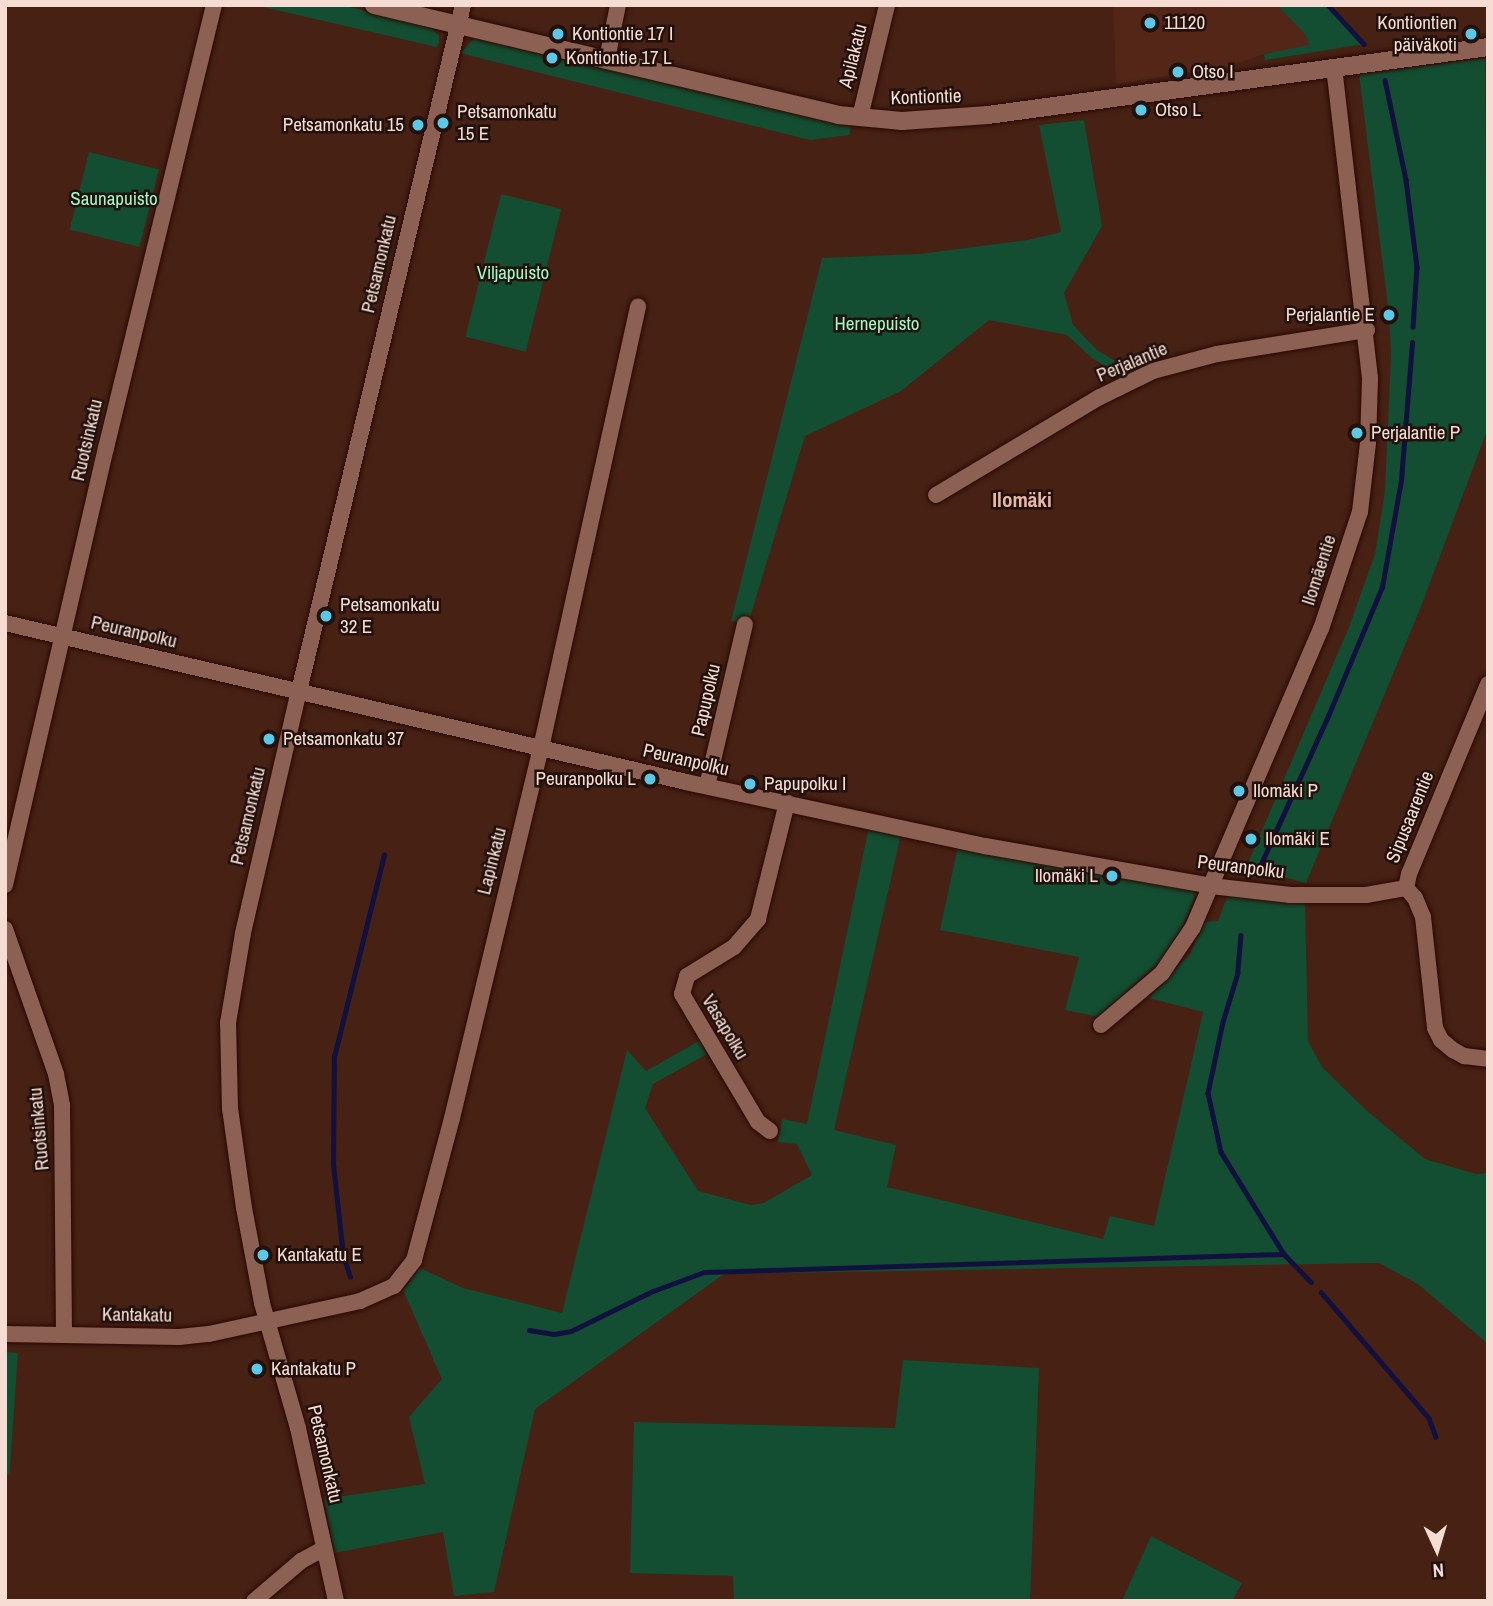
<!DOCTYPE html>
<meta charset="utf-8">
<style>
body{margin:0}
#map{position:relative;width:1493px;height:1606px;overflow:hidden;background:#462114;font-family:"Archivo Narrow",sans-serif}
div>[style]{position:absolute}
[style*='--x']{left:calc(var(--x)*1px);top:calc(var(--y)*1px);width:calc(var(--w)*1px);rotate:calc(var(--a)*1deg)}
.built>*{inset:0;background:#532617}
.green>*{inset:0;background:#134e32;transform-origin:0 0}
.stream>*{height:4.5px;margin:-2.25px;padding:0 2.25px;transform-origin:2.25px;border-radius:2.25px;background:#12103f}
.roads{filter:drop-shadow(0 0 2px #2b0800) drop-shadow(0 0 2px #2b0800)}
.street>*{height:16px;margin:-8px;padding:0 8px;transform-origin:8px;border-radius:8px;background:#8c6052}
.secondary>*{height:18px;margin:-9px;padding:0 9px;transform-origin:9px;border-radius:9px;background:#8c6052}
.dots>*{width:19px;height:19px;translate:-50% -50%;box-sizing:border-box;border:4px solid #21100b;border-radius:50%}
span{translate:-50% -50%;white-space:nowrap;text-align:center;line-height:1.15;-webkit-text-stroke:5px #21100b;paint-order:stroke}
.poi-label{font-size:19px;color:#f6ddd4}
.left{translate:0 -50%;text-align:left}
.right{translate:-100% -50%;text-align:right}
.street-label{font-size:19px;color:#f6ddd4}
.park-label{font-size:19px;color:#9cfac5}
.neighbourhood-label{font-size:21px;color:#e7b6a6;font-weight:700}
.frame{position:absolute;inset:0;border:7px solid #f6ddd4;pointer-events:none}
.north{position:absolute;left:1402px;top:1515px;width:70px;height:70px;-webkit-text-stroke:5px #21100b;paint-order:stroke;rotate:176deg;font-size:19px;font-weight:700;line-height:28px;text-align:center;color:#f6ddd4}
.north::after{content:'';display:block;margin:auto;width:24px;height:32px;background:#f6ddd4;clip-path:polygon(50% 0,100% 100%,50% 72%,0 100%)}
</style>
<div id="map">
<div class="built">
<div style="clip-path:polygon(1113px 5px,1279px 5px,1305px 34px,1309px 46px,1264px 54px,1229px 66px,1116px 84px)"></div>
</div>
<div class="green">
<div style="clip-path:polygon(254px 5px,341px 5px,431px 27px,439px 36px,439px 42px,437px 47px)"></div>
<div style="clip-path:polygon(1277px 5px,1328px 5px,1364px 44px,1265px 60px,1264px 54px,1309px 45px,1305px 34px)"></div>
<div style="clip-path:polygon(475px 38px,799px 115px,851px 127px,849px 135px,810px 140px,460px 53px)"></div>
<div style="clip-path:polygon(1485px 58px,1488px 428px,1420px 609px,1306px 883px,1269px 873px,1248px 863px,1349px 627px,1375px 554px,1385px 491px,1391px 354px,1389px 315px,1359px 74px)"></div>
<div style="clip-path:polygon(1084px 120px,1102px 226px,1064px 293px,1073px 325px,1097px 350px,1139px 376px,1129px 380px,1092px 358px,1067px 335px,989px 320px,901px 391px,805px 436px,748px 624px,731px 621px,822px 258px,919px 254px,1028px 240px,1061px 232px,1039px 125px)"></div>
<div style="left:89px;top:152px;width:72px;height:80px;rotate:14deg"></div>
<div style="left:501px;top:194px;width:62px;height:147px;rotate:14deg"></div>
<div style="clip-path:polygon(869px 827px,901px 834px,834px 1130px,896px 1145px,887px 1187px,1103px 1239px,1110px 1216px,1154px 1226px,1203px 1012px,1149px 998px,1190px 954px,1204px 922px,1218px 921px,1228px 895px,1305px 903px,1308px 1041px,1322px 1067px,1367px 1111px,1425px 1159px,1476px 1174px,1488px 1173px,1488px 1344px,1418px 1284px,1379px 1263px,724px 1274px,535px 1409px,494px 1592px,454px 1596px,443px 1532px,334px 1553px,324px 1499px,425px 1484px,409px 1417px,442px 1379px,403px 1290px,420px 1268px,463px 1288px,562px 1313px,627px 1050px,646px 1071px,699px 1041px,707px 1054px,653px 1084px,645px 1108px,698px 1191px,751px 1205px,764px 1203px,812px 1175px,797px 1144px,778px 1142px,782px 1119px,807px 1124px)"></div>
<div style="clip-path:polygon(958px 846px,1198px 890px,1172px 950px,1099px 1017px,1065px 1010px,1079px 957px,940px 930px)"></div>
<div style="left:5px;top:1352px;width:13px;height:122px;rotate:4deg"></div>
<div style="clip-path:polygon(903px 1360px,1039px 1368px,1030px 1601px,734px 1601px,733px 1576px,630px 1573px,634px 1422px,895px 1428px)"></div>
<div style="clip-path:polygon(1151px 1536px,1242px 1583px,1232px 1601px,1122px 1601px)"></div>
</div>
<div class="stream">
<div style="--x:1328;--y:5;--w:53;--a:47.3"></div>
<div style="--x:1385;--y:80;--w:102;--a:78.1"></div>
<div style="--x:1406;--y:180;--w:88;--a:82.8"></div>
<div style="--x:1417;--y:267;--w:60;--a:93.8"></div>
<div style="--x:1260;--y:866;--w:165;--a:-65.6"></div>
<div style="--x:1328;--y:716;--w:140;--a:-67.3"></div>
<div style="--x:1382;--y:587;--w:109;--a:-79.9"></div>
<div style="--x:1401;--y:480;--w:138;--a:-85.4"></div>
<div style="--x:1241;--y:935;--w:38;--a:95"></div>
<div style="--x:1238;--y:973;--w:51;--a:107"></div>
<div style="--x:1223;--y:1022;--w:73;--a:101.9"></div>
<div style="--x:1208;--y:1093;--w:60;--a:77.6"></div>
<div style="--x:1221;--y:1152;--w:120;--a:58.3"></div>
<div style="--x:1284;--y:1254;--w:39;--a:46"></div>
<div style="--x:350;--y:1277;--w:22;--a:-108"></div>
<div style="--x:343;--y:1256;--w:93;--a:-96.2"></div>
<div style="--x:333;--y:1164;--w:107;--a:-89.5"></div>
<div style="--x:334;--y:1057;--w:208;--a:-76.1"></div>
<div style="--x:1321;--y:1292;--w:166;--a:49.4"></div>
<div style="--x:1429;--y:1418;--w:20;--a:70"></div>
<div style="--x:529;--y:1330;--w:25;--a:9"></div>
<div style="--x:554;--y:1334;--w:17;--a:-10"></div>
<div style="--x:571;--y:1331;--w:91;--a:-26"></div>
<div style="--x:653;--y:1291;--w:54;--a:-20.4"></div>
<div style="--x:704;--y:1272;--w:580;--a:-1.78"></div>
</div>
<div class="roads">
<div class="street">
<div style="--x:607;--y:59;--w:55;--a:-78.5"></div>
<div style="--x:860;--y:117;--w:115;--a:-76.4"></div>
<div style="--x:936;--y:495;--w:191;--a:-30.9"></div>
<div style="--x:1100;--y:397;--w:59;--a:-26.1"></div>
<div style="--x:1153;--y:371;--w:66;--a:-14.9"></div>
<div style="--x:1217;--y:354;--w:152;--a:-9.1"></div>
<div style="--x:5;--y:623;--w:699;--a:13.14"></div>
<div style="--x:686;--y:782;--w:306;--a:12.1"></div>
<div style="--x:985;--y:846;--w:230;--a:10"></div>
<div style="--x:1211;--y:886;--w:80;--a:6.5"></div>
<div style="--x:1290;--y:895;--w:76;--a:0"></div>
<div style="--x:1366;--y:895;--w:41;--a:-9.9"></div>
<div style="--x:707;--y:786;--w:166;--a:-76.8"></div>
<div style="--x:5;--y:885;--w:449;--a:-77"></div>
<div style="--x:106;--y:448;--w:456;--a:-76.3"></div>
<div style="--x:1406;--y:888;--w:14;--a:-78"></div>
<div style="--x:1409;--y:874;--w:206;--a:-67.4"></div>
<div style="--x:1406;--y:888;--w:13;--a:48"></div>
<div style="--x:1415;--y:898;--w:21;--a:67"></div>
<div style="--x:1423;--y:917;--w:112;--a:83.8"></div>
<div style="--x:1435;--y:1028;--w:13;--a:63"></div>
<div style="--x:1441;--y:1040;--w:16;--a:40"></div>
<div style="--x:1453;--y:1050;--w:13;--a:29"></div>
<div style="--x:1464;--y:1056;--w:24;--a:7"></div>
<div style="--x:5;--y:929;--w:154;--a:70.6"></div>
<div style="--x:56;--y:1074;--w:33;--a:79"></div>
<div style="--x:62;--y:1106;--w:228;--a:89.5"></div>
<div style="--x:1101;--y:1025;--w:80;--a:-40.4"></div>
<div style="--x:1162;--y:973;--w:55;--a:-56"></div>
<div style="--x:1193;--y:927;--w:324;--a:-66.8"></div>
<div style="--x:1321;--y:629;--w:123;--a:-71.6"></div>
<div style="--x:1360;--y:512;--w:69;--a:-83.4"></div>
<div style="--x:1368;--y:443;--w:65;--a:-88.2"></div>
<div style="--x:1370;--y:378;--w:313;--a:-96.6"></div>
<div style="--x:770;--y:1131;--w:15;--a:-143"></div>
<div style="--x:758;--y:1122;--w:149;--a:-120.7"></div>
<div style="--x:682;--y:994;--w:19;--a:-74"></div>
<div style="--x:687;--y:976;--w:55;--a:-31.7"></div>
<div style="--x:734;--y:947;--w:37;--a:-49"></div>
<div style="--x:758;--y:919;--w:120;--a:-76"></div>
<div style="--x:5;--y:1334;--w:174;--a:1"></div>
<div style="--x:179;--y:1337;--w:30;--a:-6"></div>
<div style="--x:209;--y:1334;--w:155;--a:-12.3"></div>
<div style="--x:360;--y:1301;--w:37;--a:-24"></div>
<div style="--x:394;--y:1286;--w:33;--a:-52"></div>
<div style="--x:414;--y:1260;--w:147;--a:-75"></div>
<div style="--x:452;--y:1118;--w:381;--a:-76.5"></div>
<div style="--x:541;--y:748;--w:452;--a:-77.6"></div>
<div style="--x:254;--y:1601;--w:62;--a:-40.4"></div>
<div style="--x:301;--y:1561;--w:25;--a:-29"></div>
<div style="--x:336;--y:1601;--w:177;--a:-102.4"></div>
<div style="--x:298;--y:1428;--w:130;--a:-106.1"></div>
<div style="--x:262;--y:1303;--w:97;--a:-100.7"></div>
<div style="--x:244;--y:1208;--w:100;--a:-98"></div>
<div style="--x:230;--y:1109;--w:86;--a:-91.3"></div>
<div style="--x:228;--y:1023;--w:91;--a:-80.5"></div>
<div style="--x:243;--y:933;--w:248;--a:-77"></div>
<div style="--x:299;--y:691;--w:705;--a:-76.55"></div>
</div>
<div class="secondary">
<div style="--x:374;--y:5;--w:477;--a:13.3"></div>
<div style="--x:838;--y:115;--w:64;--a:5.4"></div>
<div style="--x:902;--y:121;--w:86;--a:-4"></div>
<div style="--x:988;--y:115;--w:505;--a:-7.74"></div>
</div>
</div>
<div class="dots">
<div style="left:1150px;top:23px;background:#5ac8e6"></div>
<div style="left:558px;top:34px;background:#5ac8e6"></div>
<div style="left:1471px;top:34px;background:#5ac8e6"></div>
<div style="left:552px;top:58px;background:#5ac8e6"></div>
<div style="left:1178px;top:72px;background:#5ac8e6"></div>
<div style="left:1141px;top:110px;background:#5ac8e6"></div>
<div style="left:443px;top:123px;background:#5ac8e6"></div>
<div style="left:418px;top:125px;background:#5ac8e6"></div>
<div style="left:1389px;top:315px;background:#5ac8e6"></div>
<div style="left:1357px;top:433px;background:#5ac8e6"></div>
<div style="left:326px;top:616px;background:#5ac8e6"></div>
<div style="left:269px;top:739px;background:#5ac8e6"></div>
<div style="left:650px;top:779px;background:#5ac8e6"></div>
<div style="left:750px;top:784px;background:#5ac8e6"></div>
<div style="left:1239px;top:791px;background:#5ac8e6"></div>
<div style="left:1251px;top:839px;background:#5ac8e6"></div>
<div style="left:1112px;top:876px;background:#5ac8e6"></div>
<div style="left:263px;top:1255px;background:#5ac8e6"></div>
<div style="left:257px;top:1369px;background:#5ac8e6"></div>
</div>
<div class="poi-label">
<span class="left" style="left:1164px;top:23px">11120</span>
<span class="right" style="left:1457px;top:34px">Kontiontien<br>päiväkoti</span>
<span class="left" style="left:572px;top:34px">Kontiontie 17 I</span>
<span class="left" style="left:566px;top:58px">Kontiontie 17 L</span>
<span class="left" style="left:1192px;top:72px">Otso I</span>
<span class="left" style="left:1155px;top:110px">Otso L</span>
<span class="left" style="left:457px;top:123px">Petsamonkatu<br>15 E</span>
<span class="right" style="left:404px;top:125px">Petsamonkatu 15</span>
<span class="right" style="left:1375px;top:315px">Perjalantie E</span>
<span class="left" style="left:1371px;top:433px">Perjalantie P</span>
<span class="left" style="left:340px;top:616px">Petsamonkatu<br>32 E</span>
<span class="left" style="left:283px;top:739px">Petsamonkatu 37</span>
<span class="right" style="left:636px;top:779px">Peuranpolku L</span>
<span class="left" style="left:764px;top:784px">Papupolku I</span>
<span class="left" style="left:1253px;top:791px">Ilomäki P</span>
<span class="left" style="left:1265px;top:839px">Ilomäki E</span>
<span class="right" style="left:1098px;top:876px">Ilomäki L</span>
<span class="left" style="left:277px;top:1255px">Kantakatu E</span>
<span class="left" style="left:271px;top:1369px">Kantakatu P</span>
</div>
<div class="street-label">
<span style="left:853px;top:56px;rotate:-76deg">Apilakatu</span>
<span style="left:926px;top:97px;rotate:-2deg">Kontiontie</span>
<span style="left:379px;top:264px;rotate:-77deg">Petsamonkatu</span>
<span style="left:1132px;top:362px;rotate:-23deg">Perjalantie</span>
<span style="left:87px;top:440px;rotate:-77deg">Ruotsinkatu</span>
<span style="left:1319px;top:570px;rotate:-72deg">Ilomäentie</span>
<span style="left:134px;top:632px;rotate:13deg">Peuranpolku</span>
<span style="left:706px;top:700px;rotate:-77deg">Papupolku</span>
<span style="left:686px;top:760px;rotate:13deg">Peuranpolku</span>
<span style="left:248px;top:816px;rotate:-77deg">Petsamonkatu</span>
<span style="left:1410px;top:817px;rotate:-68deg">Sipusaarentie</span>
<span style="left:492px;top:861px;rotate:-76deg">Lapinkatu</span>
<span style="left:1241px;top:867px;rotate:7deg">Peuranpolku</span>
<span style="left:725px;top:1027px;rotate:59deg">Vasapolku</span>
<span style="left:39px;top:1129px;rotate:-95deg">Ruotsinkatu</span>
<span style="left:137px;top:1315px;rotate:1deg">Kantakatu</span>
<span style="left:325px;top:1454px;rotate:77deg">Petsamonkatu</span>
</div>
<div class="park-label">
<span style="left:114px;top:199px">Saunapuisto</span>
<span style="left:513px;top:273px">Viljapuisto</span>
<span style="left:877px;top:324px">Hernepuisto</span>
</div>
<div class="neighbourhood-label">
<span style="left:1022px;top:500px">Ilomäki</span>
</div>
<div class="frame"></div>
<div class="north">N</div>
</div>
